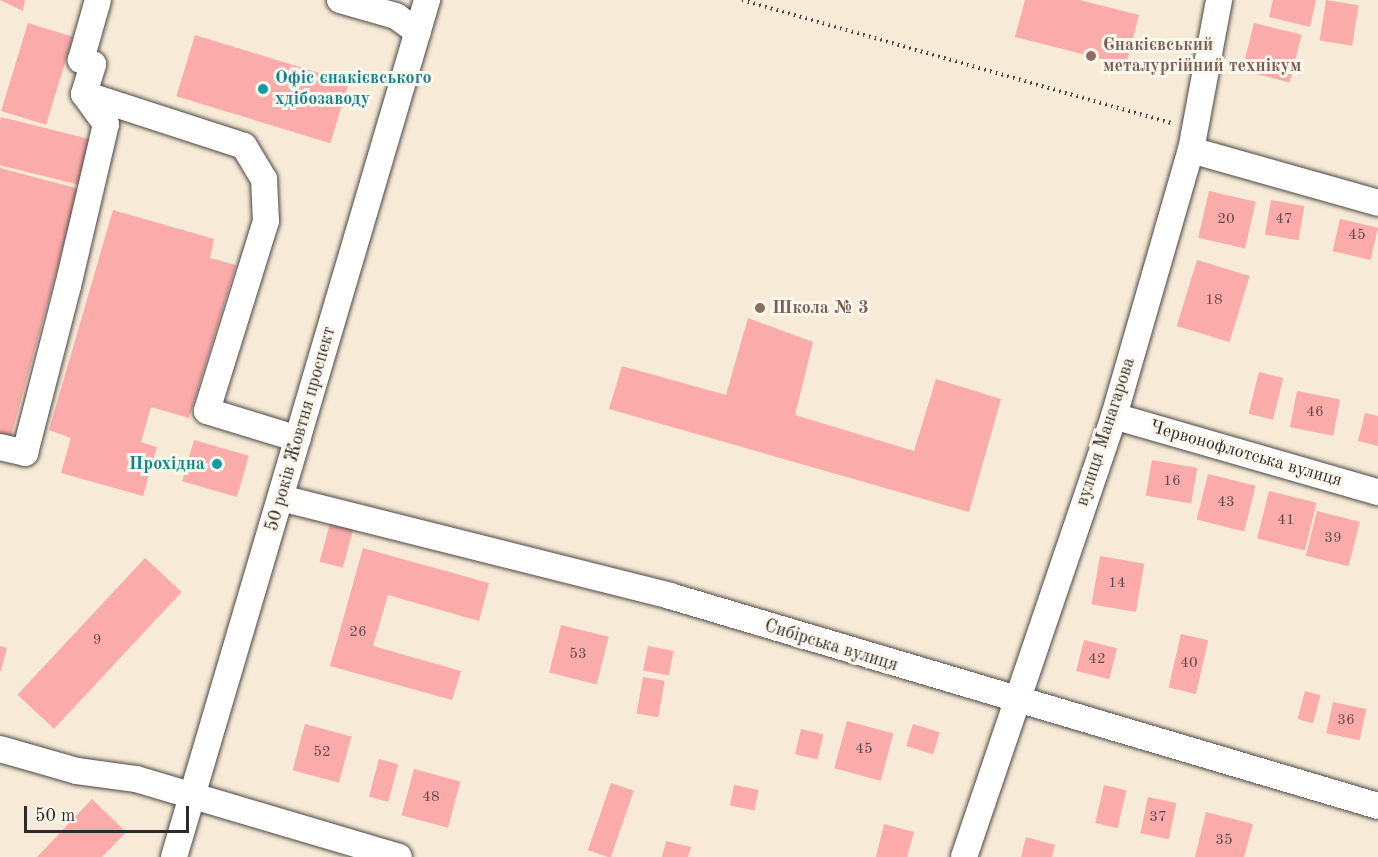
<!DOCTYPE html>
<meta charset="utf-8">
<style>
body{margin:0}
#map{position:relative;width:1378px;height:857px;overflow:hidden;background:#f7ead6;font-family:"Old Standard TT",serif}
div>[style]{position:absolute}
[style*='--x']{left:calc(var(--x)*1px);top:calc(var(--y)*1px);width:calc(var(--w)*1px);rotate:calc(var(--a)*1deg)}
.building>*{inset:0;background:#fbabaa;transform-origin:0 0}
.path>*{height:4px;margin-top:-2px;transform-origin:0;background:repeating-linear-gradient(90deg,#4a4845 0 1.5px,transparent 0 6px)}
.roads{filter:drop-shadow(0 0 2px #4a4845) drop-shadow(0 0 2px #4a4845)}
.minor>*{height:26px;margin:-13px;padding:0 13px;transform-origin:13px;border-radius:13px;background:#fff}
.dots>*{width:16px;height:16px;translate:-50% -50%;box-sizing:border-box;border:3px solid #fbf7ec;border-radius:50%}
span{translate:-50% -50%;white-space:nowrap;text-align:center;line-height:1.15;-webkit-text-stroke:6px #fbf7ec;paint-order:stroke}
.number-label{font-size:15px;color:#5f4b4b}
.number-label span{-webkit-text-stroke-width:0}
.education-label{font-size:18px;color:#785e54;font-weight:700}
.left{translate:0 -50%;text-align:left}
.culture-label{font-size:18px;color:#0d838f;font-weight:700}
.right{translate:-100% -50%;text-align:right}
.street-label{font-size:18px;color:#2b2b2b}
.scale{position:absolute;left:24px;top:806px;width:165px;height:27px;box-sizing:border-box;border:3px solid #2b2b2b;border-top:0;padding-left:8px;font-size:18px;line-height:21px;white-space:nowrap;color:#2b2b2b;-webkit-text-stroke:4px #fbf7ec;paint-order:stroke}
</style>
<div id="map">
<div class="building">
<div style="clip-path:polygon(0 0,25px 0,23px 11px)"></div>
<div style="clip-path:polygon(1025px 0,1080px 0,1139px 15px,1126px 65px,1015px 37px)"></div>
<div style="clip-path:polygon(1273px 0,1316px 0,1310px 27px,1269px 17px)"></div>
<div style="left:1326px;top:0;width:33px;height:41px;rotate:9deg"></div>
<div style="left:28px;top:23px;width:47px;height:92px;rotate:17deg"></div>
<div style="left:1254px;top:23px;width:49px;height:49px;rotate:14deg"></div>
<div style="left:195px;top:35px;width:161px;height:64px;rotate:17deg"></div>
<div style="left:1px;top:117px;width:93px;height:47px;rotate:14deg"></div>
<div style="clip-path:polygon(0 168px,79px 189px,10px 440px,0 438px)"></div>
<div style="left:1209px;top:191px;width:48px;height:48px;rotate:13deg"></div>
<div style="left:1271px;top:200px;width:34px;height:35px;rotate:10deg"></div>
<div style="clip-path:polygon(113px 210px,214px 239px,210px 258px,236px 265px,189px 418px,151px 407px,141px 442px,157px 447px,143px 496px,61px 473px,71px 438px,49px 430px)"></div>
<div style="left:1340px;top:219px;width:39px;height:33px;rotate:13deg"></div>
<div style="left:1197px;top:260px;width:55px;height:69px;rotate:17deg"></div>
<div style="clip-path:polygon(748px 318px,813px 342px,795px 415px,914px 451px,936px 379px,1001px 399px,969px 512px,609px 409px,622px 366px,726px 395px)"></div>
<div style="left:1259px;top:372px;width:25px;height:43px;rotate:14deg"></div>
<div style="left:1297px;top:391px;width:44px;height:37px;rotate:11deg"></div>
<div style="clip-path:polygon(1365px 413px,1378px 416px,1378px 446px,1358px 441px)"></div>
<div style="left:194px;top:440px;width:57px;height:43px;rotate:16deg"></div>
<div style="left:1152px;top:460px;width:46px;height:36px;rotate:10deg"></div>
<div style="left:1208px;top:474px;width:49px;height:47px;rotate:14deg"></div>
<div style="left:1269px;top:491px;width:49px;height:49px;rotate:14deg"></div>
<div style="left:1317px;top:511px;width:44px;height:46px;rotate:14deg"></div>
<div style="left:330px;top:523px;width:24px;height:40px;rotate:15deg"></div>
<div style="clip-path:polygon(363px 548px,489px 583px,479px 621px,388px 595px,373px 646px,461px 671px,452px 700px,330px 666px)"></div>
<div style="left:1100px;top:556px;width:45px;height:49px;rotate:10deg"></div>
<div style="left:145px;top:558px;width:50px;height:187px;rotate:43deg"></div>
<div style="left:561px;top:625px;width:49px;height:49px;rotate:14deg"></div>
<div style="left:1181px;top:634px;width:28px;height:55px;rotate:13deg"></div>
<div style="left:1084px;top:640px;width:34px;height:32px;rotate:14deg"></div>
<div style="clip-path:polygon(0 646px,7px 648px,1px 671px,0 671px)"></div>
<div style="left:648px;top:646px;width:26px;height:25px;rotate:11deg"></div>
<div style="left:643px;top:677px;width:22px;height:37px;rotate:10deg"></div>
<div style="left:1305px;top:691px;width:16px;height:29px;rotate:15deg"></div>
<div style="left:1333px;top:702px;width:34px;height:32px;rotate:12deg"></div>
<div style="left:847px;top:721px;width:48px;height:49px;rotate:15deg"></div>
<div style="left:305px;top:724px;width:48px;height:48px;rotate:15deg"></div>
<div style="left:913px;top:724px;width:28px;height:23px;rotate:17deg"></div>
<div style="left:801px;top:729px;width:23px;height:26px;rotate:13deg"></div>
<div style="left:379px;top:759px;width:20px;height:39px;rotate:15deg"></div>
<div style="left:414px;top:769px;width:48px;height:48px;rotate:15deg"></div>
<div style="left:611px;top:783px;width:24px;height:71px;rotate:19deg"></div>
<div style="left:734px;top:785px;width:25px;height:21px;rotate:11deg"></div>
<div style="left:1104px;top:785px;width:23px;height:39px;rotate:13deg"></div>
<div style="left:1148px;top:797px;width:29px;height:37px;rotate:12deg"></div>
<div style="clip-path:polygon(92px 799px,126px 832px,102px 857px,37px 857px)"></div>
<div style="clip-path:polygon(1206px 812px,1253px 824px,1244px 857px,1195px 857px)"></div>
<div style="clip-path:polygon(884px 824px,914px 832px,907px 857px,876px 857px)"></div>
<div style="clip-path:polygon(1026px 837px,1055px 845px,1052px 857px,1021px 857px)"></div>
<div style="clip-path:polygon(666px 841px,691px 847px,688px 857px,662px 857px)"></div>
</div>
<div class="path">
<div style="--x:742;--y:0;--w:449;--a:16"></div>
</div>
<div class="roads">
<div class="minor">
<div style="--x:340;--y:0;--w:58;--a:15.9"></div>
<div style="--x:396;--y:16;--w:27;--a:36"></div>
<div style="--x:84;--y:94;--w:31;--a:-73"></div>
<div style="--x:93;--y:64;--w:13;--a:-162"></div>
<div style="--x:81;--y:60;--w:62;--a:-74.2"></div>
<div style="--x:1191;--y:150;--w:194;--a:15.8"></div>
<div style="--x:1114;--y:416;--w:275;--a:16.1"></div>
<div style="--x:0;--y:447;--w:26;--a:13"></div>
<div style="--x:25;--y:453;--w:172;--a:-75.6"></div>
<div style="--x:68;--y:286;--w:166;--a:-76.8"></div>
<div style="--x:106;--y:124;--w:37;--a:-126"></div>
<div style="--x:84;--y:94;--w:168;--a:18"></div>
<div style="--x:244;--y:146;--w:39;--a:59"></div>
<div style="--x:264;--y:179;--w:42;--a:87.3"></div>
<div style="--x:266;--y:221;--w:199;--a:107.3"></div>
<div style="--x:207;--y:411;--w:95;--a:17.1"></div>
<div style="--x:281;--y:498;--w:401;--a:14.1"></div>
<div style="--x:670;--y:596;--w:738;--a:16.52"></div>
<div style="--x:0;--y:749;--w:80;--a:15.9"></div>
<div style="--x:77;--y:771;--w:60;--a:7.7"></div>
<div style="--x:136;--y:779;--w:274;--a:16.5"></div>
<div style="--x:174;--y:857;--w:894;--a:-73.55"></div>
<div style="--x:964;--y:857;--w:466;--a:-71.2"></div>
<div style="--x:1114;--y:416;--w:277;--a:-73.9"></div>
<div style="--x:1191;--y:150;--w:153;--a:-79.4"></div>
</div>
</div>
<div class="dots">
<div style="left:1091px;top:56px;background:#8d6e63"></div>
<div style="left:263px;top:89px;background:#0f9aa8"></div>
<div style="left:760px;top:308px;background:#8d6e63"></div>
<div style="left:217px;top:464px;background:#0f9aa8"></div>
</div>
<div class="number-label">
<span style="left:1226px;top:220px">20</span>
<span style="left:1284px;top:220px">47</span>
<span style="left:1357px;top:236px">45</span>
<span style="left:1214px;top:301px">18</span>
<span style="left:1315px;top:413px">46</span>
<span style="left:1172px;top:482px">16</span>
<span style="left:1226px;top:503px">43</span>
<span style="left:1286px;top:521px">41</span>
<span style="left:1333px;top:539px">39</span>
<span style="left:1117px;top:584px">14</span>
<span style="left:358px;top:633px">26</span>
<span style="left:97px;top:641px">9</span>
<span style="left:578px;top:655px">53</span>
<span style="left:1097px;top:660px">42</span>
<span style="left:1189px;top:664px">40</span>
<span style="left:1346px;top:721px">36</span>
<span style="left:864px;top:750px">45</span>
<span style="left:322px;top:753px">52</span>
<span style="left:431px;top:798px">48</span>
<span style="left:1158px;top:818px">37</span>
<span style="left:1224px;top:841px">35</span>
</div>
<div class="education-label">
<span class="left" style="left:1103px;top:56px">Єнакієвський<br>металургійний технікум</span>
<span class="left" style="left:772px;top:308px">Школа № 3</span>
</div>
<div class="culture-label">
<span class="left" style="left:275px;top:89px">Офіс єнакієвського<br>хдібозаводу</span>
<span class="right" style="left:205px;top:464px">Прохідна</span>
</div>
<div class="street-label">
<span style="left:301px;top:429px;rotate:-74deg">50 років Жовтня проспект</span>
<span style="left:1106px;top:432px;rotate:-72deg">вулиця Манагарова</span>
<span style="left:1246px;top:454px;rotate:16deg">Червонофлотська вулиця</span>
<span style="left:831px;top:646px;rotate:17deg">Сибірська вулиця</span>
</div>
<div class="scale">50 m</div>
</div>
